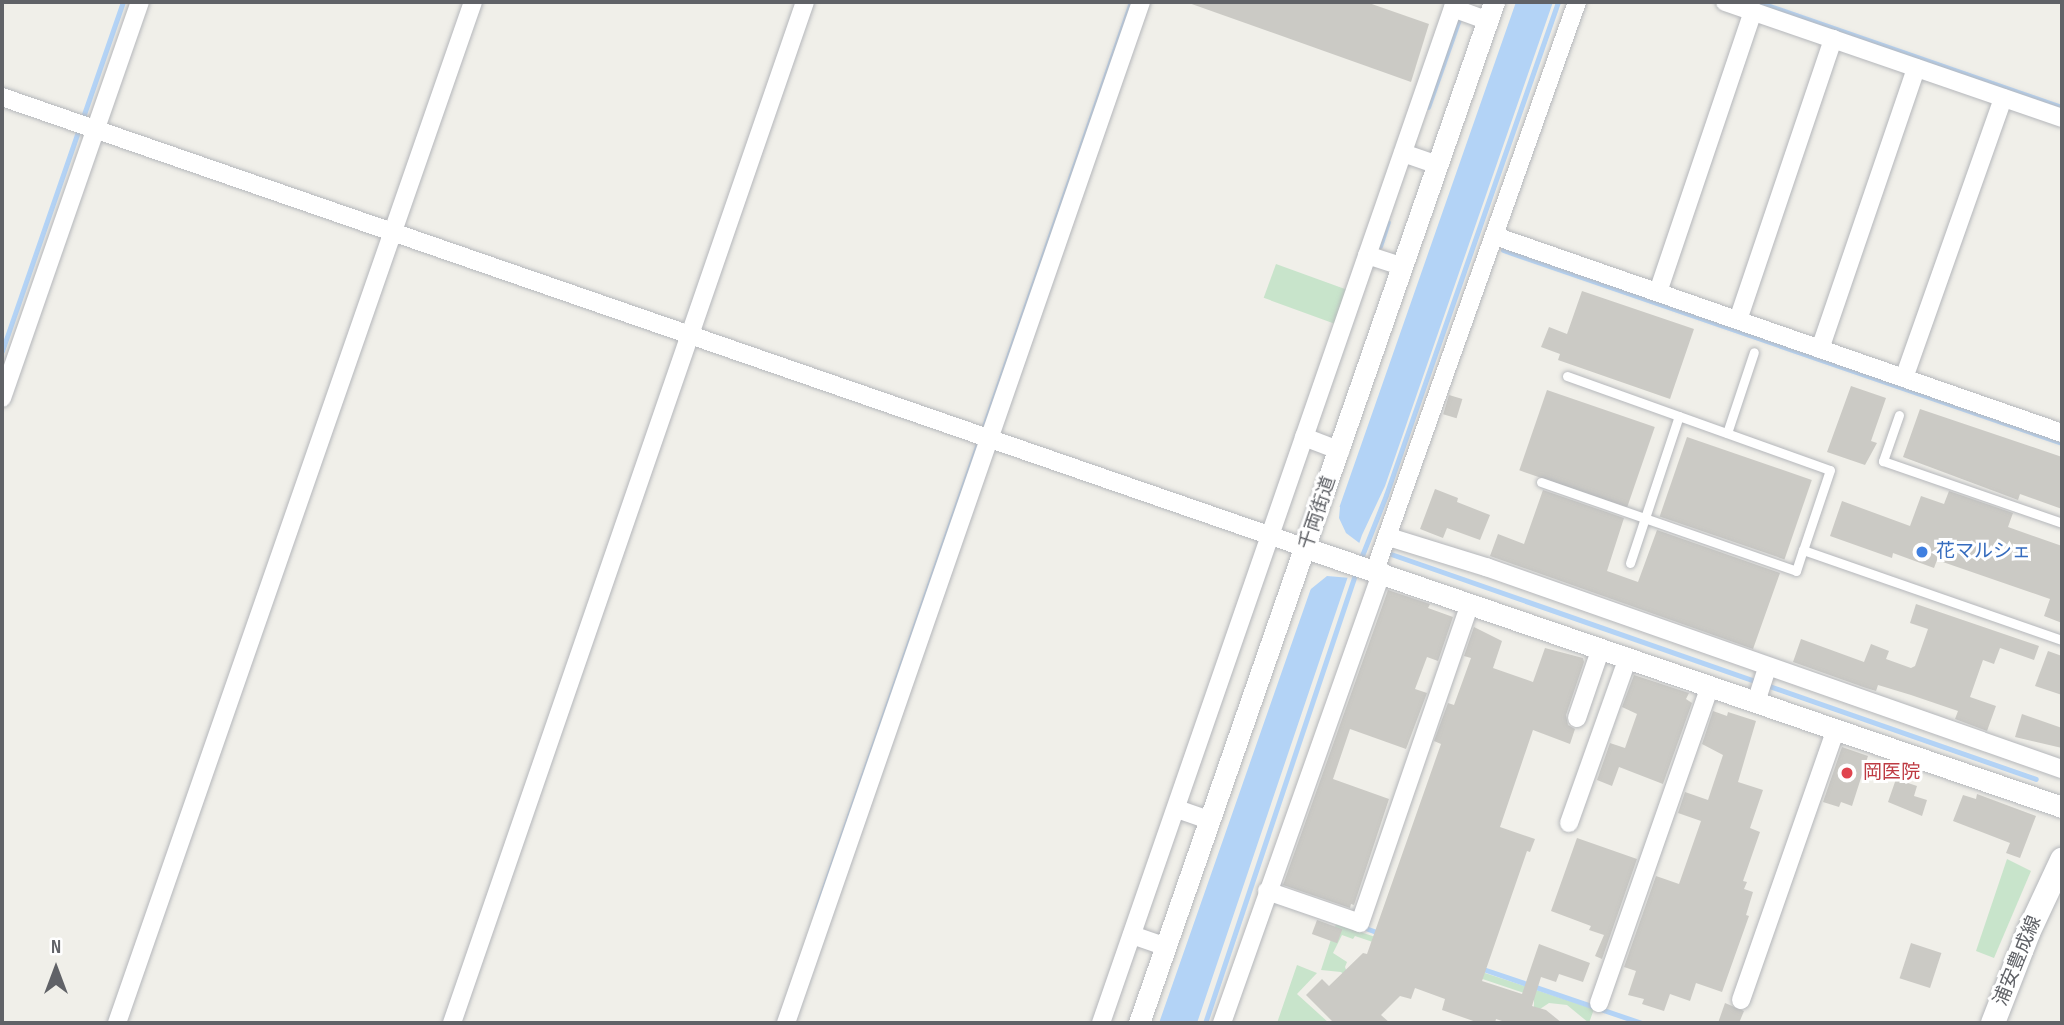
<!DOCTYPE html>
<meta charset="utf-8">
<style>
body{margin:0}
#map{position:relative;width:2064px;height:1025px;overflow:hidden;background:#f0efe9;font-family:"Sofia Sans Condensed","Noto Sans JP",sans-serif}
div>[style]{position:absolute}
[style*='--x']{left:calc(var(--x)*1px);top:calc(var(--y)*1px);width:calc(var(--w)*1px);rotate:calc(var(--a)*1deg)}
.green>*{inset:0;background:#c8e4cb;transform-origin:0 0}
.water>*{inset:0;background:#b3d3f6}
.pier>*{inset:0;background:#f0efe9}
.stream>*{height:5px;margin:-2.5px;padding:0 2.5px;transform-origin:2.5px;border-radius:2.5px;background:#b3d3f6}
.building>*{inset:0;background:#cbcac5;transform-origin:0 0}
.roads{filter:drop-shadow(0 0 2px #b5b7bb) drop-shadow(0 0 2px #b5b7bb)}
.service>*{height:9px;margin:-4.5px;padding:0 4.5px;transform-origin:4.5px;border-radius:4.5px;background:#fff}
.minor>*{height:18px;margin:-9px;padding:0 9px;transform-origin:9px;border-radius:9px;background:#fff}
.tertiary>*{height:21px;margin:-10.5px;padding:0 10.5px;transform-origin:10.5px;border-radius:10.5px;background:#fff}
.secondary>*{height:24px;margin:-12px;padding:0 12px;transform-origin:12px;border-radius:12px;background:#fff}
.dots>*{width:19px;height:19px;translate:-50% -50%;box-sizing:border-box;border:4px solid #fff;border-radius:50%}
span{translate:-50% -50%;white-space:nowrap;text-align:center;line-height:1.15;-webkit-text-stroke:6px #fff;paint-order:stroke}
.street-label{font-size:19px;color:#606267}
.shop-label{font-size:19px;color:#366cbe}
.left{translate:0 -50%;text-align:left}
.health-label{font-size:19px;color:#be3a42}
.frame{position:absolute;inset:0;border:4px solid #606267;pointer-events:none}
.north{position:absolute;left:21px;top:934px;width:70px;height:70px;-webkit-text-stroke:5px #fff;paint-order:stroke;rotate:0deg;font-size:19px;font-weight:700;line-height:28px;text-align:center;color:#606267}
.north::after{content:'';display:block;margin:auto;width:24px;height:32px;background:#606267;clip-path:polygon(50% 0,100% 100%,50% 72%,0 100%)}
</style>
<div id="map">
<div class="green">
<div style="left:1276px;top:264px;width:77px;height:36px;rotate:20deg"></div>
<div style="clip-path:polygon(2007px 859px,2031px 871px,1994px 958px,1976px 951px)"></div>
<div style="clip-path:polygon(1336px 924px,1594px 1009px,1589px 1023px,1567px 1005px,1549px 1003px,1534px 1013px,1534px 1000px,1524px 993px,1355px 936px,1353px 939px,1342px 935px,1333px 953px,1347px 962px,1345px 967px,1349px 978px,1341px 972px,1321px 970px)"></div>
<div style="clip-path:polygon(1297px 965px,1317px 973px,1297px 994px,1329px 1023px,1277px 1023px)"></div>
</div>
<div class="water">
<div style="clip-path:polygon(1516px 2px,1553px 2px,1385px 486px,1362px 535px,1197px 1023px,1159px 1023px)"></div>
</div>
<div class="pier">
<div style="clip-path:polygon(1337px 506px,1340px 507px,1339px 518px,1346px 533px,1362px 545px,1351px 578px,1327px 576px,1306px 593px)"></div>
</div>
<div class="stream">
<div style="--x:1758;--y:2;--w:322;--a:19.1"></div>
<div style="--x:1428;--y:107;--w:111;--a:-70.6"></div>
<div style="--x:1380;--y:246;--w:25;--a:-72"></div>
<div style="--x:1503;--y:250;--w:591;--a:19.05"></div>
<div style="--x:2;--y:351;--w:369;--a:-70.9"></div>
<div style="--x:1388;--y:553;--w:686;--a:19.23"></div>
<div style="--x:1359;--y:563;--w:73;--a:-68.3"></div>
<div style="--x:1386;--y:495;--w:522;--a:-70.77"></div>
<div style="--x:817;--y:908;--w:959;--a:-70.88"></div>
<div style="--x:1368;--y:929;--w:15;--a:20"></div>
<div style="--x:1480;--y:968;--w:171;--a:18.8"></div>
<div style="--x:1205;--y:1023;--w:476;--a:-71.5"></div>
</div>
<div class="building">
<div style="clip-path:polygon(1186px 2px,1366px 2px,1429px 24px,1411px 82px)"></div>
<div style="clip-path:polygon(1582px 291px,1694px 329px,1670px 399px,1558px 360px,1560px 354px,1541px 347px,1549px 327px,1567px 334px)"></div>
<div style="clip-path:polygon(1851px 386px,1886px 398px,1871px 441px,1877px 443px,1865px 465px,1827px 452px)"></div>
<div style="left:1547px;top:390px;width:114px;height:85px;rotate:19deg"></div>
<div style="left:1449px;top:395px;width:14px;height:20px;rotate:17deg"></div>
<div style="clip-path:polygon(1920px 409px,2062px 457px,2062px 509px,2020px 494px,2018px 500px,1903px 457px)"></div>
<div style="left:1687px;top:437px;width:132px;height:84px;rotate:19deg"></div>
<div style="clip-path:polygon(1435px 489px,1458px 498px,1457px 502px,1490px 515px,1480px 540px,1447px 528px,1443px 538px,1420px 529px)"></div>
<div style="clip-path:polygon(1543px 490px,1624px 518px,1607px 571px,1638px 582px,1657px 530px,1780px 573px,1753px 649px,1490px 556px,1498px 534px,1524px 544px)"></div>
<div style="clip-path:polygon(1949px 491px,2013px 513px,2008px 527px,2062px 546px,2062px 623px,2044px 616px,2050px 599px,1937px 560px,1934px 568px,1893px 553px,1892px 558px,1830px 536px,1842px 501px,1910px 526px,1921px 496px,1944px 504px)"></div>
<div style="clip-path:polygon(1388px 590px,1430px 604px,1428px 608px,1453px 617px,1438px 661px,1427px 657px,1415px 689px,1427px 693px,1406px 749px,1350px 729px,1333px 779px,1389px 799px,1354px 905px,1351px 904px,1350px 908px,1283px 885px)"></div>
<div style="clip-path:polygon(1916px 604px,2039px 646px,2034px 660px,2000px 648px,1994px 664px,1983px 660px,1970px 697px,1996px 706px,1987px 731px,1955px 719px,1958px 711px,1911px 695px,1878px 685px,1876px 691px,1866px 688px,1793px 662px,1801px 639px,1864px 662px,1871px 644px,1889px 651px,1886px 659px,1911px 668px,1915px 666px,1928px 629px,1910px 623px)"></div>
<div style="clip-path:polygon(1474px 627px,1502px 641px,1493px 668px,1533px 682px,1545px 648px,1583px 658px,1584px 662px,1566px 715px,1568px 725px,1575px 729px,1570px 744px,1533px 730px,1500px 827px,1535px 839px,1530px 852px,1527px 851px,1482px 981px,1522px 994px,1539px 944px,1590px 963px,1583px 982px,1559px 974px,1556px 982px,1541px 977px,1532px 1006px,1546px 1010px,1562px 1023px,1508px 1023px,1496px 1019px,1495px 1023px,1479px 1023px,1442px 1010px,1445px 999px,1415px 988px,1411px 999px,1400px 996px,1381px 1015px,1390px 1023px,1334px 1023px,1306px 995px,1322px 979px,1329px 986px,1363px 953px,1367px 954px,1441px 744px,1434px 741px,1448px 703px,1454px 705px,1471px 658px,1464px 656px)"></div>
<div style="clip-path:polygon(2048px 651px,2062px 656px,2062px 695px,2035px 686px)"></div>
<div style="clip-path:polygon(1634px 675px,1689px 693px,1686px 699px,1692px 703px,1663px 784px,1619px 767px,1612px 786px,1597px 780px,1610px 743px,1625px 748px,1637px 714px,1622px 707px)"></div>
<div style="clip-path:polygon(1713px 711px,1727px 716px,1728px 712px,1756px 721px,1738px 782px,1763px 790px,1750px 828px,1760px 832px,1743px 881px,1747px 882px,1744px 889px,1753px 892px,1746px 915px,1749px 916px,1722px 992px,1696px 983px,1690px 1001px,1670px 994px,1664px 1011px,1642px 1004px,1644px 999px,1628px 995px,1636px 971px,1624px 967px,1656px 876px,1679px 884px,1701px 821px,1678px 813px,1685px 792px,1708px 800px,1723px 755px,1702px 744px)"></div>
<div style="clip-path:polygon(2022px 714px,2062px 728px,2062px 748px,2015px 737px)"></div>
<div style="clip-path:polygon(1842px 747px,1868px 756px,1852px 806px,1841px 802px,1839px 807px,1823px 802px)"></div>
<div style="clip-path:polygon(1896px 779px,1917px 786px,1914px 796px,1927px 800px,1922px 816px,1888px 802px)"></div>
<div style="clip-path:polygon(1977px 794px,2036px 816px,2020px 858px,2006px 853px,2010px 843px,1953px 821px,1963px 795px,1976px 799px)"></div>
<div style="clip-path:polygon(1577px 838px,1637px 859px,1602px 959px,1595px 956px,1604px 935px,1589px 930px,1591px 926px,1551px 911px)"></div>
<div style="left:1317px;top:920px;width:27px;height:15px;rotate:20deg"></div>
<div style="left:1911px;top:943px;width:32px;height:37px;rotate:18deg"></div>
<div style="clip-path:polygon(1725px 1003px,1744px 1011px,1739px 1023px,1718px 1023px)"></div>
</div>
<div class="roads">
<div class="service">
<div style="--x:1567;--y:376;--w:279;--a:19.7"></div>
<div style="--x:1830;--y:470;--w:84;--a:108.6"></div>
<div style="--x:1803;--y:550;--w:274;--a:19.2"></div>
<div style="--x:1899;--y:415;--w:49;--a:109.2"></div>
<div style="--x:1883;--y:461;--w:189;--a:19.1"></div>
<div style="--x:1727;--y:433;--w:85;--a:-71.6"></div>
<div style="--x:1541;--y:482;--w:270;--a:19.2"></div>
<div style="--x:1796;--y:571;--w:22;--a:-72"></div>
<div style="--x:1630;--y:563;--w:155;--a:-71.6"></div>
</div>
<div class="minor">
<div style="--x:1725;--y:2;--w:356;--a:19"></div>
<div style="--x:1453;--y:8;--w:37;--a:20"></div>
<div style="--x:2;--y:97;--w:1380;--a:19.08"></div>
<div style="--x:1403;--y:153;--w:36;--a:19"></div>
<div style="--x:1495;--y:236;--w:600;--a:19.16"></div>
<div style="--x:1367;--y:255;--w:38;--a:18"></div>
<div style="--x:1658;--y:292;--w:297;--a:-71.3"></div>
<div style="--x:1738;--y:320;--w:297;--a:-71.3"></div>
<div style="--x:1820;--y:349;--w:297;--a:-71.1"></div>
<div style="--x:1904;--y:378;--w:297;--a:-70.5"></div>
<div style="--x:2;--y:398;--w:419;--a:-70.8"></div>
<div style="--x:1304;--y:437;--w:39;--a:21"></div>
<div style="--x:1389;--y:537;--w:102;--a:17.2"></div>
<div style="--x:1486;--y:567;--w:610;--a:19.33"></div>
<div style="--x:1375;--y:570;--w:603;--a:-70.42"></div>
<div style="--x:1756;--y:702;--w:36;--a:-72"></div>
<div style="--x:1577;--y:718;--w:74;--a:-71.1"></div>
<div style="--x:1177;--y:809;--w:36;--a:19"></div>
<div style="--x:1569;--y:823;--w:176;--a:-70.4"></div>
<div style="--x:1267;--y:891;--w:98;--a:19"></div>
<div style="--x:1360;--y:923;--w:338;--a:-71"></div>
<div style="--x:1132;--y:935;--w:36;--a:19"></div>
<div style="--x:1741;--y:1000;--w:287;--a:-70.7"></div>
<div style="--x:1599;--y:1003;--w:336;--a:-70.7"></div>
<div style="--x:117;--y:1023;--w:1081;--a:-70.78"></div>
<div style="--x:452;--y:1023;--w:1080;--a:-70.93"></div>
<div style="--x:786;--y:1023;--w:1081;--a:-70.83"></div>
<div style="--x:1101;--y:1023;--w:1081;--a:-70.88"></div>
<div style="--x:1222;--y:1023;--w:479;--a:-70.5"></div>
</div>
<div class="tertiary">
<div style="--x:1306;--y:548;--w:799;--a:18.91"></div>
<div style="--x:1139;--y:1023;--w:1081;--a:-70.83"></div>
</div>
<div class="secondary">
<div style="--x:1993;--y:1023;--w:97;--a:-68.7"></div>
<div style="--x:2028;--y:933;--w:81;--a:-65"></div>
</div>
</div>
<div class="dots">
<div style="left:1922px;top:552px;background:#3f7fe0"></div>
<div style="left:1847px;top:773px;background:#e0444e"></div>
</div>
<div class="street-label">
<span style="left:1318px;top:513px;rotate:-71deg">千両街道</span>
<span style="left:2018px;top:961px;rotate:-68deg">浦安豊成線</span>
</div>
<div class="shop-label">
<span class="left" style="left:1936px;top:552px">花マルシェ</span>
</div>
<div class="health-label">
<span class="left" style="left:1863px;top:773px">岡医院</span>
</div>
<div class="frame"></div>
<div class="north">N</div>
</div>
